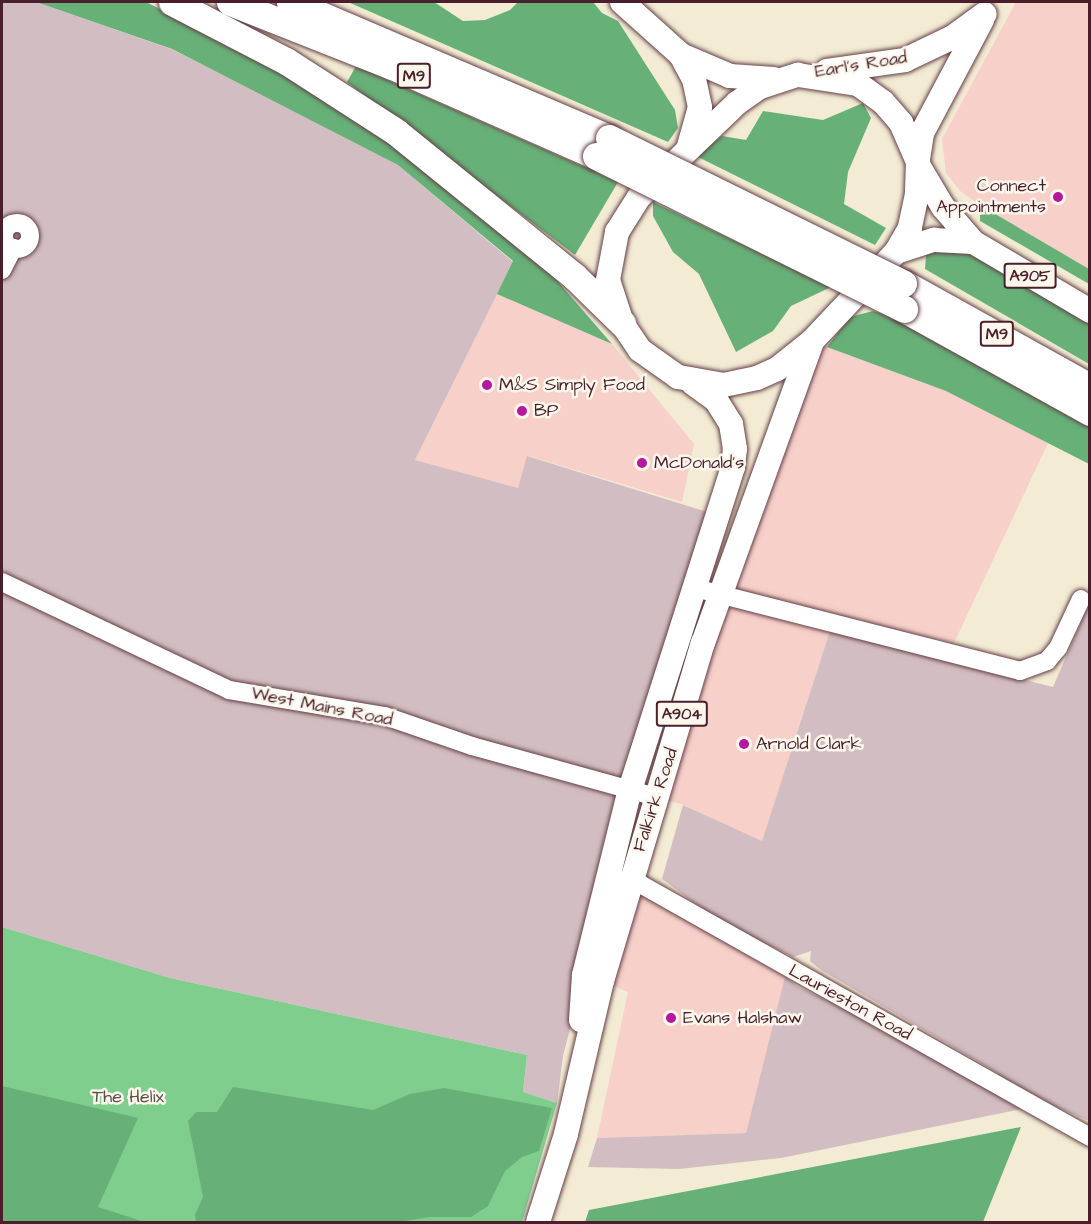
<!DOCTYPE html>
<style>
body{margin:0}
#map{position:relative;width:1091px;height:1224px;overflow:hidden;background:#f3ebd4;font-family:"Architects Daughter",sans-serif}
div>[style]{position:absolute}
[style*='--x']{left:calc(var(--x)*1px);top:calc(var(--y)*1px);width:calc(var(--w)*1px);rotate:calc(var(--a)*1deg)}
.built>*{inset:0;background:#f7d0ca}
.industrial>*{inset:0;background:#d2bec2}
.green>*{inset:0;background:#7fce8e}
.forest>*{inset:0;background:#67b179}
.roads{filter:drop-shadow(0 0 2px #633e44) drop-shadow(0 0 2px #633e44)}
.minor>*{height:18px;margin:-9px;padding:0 9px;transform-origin:9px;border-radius:9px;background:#fff}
.minor>.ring{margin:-9px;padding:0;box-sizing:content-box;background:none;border:18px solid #fff;border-radius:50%}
.major>*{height:24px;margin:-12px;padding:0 12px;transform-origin:12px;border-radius:12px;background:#fff}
.highway>*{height:27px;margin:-13.5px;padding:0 13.5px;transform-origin:13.5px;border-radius:13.5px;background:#fff}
.bridges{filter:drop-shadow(0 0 2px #633e44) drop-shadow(0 0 2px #633e44)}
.highway-bridge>*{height:27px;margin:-13.5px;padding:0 13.5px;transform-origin:13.5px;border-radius:13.5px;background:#fff}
.dots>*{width:16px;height:16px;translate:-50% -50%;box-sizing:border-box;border:3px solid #fbf7ec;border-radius:50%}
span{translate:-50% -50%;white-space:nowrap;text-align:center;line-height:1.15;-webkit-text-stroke:5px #fbf7ec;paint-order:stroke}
.shield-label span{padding:2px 4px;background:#fbf7ec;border:2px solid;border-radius:4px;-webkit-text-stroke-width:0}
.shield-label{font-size:16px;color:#4a1f2b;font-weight:700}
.street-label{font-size:18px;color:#4a1f2b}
.poi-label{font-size:18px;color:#4a1f2b}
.right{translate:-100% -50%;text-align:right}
.left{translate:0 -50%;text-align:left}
.park-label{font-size:18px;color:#5a5449}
.frame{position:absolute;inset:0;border:3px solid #4a1f2b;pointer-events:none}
</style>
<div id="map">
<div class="built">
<div style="clip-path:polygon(1016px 2px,1089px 2px,1089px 269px,980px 205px,960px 191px,946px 173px,942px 139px)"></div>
<div style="clip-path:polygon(497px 294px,612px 344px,694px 444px,682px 502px,528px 456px,518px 488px,415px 460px)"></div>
<div style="clip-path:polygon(812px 341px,946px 391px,1049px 441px,954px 643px,841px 618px,830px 631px,762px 842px,684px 805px,656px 797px)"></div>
<div style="clip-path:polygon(630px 882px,787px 968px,746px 1133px,597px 1138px,628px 992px,602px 981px)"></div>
</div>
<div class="industrial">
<div style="clip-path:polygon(2px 2px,36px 2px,171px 49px,272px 99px,398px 165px,513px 262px,415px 460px,518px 488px,527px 456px,717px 515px,584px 975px,563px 1056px,557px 1103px,523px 1092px,527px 1055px,170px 978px,2px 927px)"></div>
<div style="clip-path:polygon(1089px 604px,1089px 1121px,1040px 1100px,1022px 1109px,781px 1158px,679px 1169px,588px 1167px,597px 1138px,746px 1133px,785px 976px,798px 987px,998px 1077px,998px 1073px,821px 970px,810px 961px,811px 951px,793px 957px,716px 919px,662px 879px,683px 805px,762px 841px,830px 631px,1053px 687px)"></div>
</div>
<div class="green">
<div style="clip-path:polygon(2px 927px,170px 978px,527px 1055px,523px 1092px,557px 1103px,522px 1222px,2px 1222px)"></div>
</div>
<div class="forest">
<div style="clip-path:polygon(36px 2px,146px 2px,294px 76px,394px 139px,527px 246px,612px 344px,497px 294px,513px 261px,398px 165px,172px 49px)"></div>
<div style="clip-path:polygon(348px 2px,434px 2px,463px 21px,485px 20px,510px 10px,518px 2px,593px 2px,602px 13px,618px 21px,675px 110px,678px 128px,668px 142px)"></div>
<div style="clip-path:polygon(356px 66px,618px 182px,575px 255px,347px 82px)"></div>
<div style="clip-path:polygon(863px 103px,871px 118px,848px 172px,844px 204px,886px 228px,875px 245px,696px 156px,722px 136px,746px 140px,763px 111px,823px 120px)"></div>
<div style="clip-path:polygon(653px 202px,831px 287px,791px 306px,773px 331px,736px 352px,699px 274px,673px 252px,653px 216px)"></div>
<div style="clip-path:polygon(980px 205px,1089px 269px,1089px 284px,980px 221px)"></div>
<div style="clip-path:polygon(943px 243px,968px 247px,1089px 319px,1089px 364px,925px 269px,926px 255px)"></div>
<div style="clip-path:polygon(873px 311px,907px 321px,1089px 424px,1089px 464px,946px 391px,827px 347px,850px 317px)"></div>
<div style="clip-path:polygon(2px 1086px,138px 1118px,98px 1207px,145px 1222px,2px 1222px)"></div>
<div style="clip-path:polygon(233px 1087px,373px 1110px,410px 1094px,444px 1088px,552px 1108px,539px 1151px,522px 1157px,505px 1171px,488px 1206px,471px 1217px,430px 1217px,399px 1222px,196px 1222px,195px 1215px,203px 1197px,188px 1121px,196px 1112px,217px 1112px)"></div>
<div style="clip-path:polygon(1021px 1127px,983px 1222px,585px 1222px,589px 1210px)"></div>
</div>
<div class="roads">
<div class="minor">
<div class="ring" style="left:4px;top:223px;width:8px;height:8px"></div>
<div style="--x:2;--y:270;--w:25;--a:-63"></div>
<div style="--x:2;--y:582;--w:251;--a:25.4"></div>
<div style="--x:229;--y:690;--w:158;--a:9.5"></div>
<div style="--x:385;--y:716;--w:92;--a:19"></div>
<div style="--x:472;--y:746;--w:191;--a:15.5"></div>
<div style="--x:695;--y:588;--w:335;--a:14.3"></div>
<div style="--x:1020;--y:671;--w:29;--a:-20"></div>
<div style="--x:1047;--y:661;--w:17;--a:-50"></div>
<div style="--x:1058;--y:648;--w:54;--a:-64.9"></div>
<div style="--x:621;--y:881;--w:21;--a:11"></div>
<div style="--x:642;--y:885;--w:514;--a:29.36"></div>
</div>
<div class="major">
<div style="--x:622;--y:2;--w:79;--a:41.9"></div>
<div style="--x:681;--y:55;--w:53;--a:23.2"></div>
<div style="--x:730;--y:76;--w:44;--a:3.9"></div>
<div style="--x:681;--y:55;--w:27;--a:62"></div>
<div style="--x:694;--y:79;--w:29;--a:78"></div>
<div style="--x:700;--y:107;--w:41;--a:105.8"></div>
<div style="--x:827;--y:71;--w:79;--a:-8"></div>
<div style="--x:905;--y:60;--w:53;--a:-25.6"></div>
<div style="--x:953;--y:37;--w:39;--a:-36"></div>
<div style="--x:798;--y:75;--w:61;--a:8.5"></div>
<div style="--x:858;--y:84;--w:31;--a:36"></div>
<div style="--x:883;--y:102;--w:28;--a:49"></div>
<div style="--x:901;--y:123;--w:43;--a:66.4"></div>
<div style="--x:918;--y:162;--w:32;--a:92"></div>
<div style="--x:917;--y:194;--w:35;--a:102"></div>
<div style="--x:910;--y:228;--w:28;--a:120"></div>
<div style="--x:896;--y:252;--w:122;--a:133.3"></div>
<div style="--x:812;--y:341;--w:45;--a:141.3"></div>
<div style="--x:777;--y:369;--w:22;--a:156"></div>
<div style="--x:757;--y:378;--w:34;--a:168"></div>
<div style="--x:724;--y:385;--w:47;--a:-170.1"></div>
<div style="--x:678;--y:377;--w:47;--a:-144.6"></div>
<div style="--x:640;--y:350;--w:32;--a:-124"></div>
<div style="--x:622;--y:323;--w:45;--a:-108"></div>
<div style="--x:608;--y:280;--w:49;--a:-79.4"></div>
<div style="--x:617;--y:232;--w:41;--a:-57.8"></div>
<div style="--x:639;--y:197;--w:136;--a:-43.8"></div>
<div style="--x:737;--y:103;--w:28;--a:-35"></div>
<div style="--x:760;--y:87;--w:40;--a:-18"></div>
<div style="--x:918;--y:159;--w:26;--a:-81"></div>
<div style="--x:922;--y:133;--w:128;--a:-62"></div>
<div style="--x:918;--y:165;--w:49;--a:59.2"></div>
<div style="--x:943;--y:207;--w:46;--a:49.4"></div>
<div style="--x:973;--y:242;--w:136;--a:30.5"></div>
<div style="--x:896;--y:252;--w:40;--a:-18"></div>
<div style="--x:934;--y:240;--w:39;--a:3"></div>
<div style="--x:581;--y:1020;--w:45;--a:-86.2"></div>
<div style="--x:584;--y:975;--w:187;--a:-76.1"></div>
<div style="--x:629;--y:793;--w:342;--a:-72.3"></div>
<div style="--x:733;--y:467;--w:18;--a:-84"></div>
<div style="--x:735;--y:449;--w:25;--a:-99"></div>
<div style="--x:731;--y:424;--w:28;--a:-122"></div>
<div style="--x:716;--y:400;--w:29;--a:-144"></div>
<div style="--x:538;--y:1222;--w:92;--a:-72.3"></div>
<div style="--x:566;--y:1134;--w:157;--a:-76.8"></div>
<div style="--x:602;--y:981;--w:353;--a:-73.4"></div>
<div style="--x:703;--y:643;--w:318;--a:-70.1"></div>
</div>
<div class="highway">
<div style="--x:172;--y:2;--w:128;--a:27.4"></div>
<div style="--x:286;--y:61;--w:131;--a:32.8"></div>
<div style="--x:396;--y:132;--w:230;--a:39"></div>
<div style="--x:575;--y:277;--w:66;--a:44.4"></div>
<div style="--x:230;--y:2;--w:174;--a:21.6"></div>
<div style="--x:392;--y:66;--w:223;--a:23.8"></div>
<div style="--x:290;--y:2;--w:347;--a:23.1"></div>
<div style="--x:903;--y:283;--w:214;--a:29.1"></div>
<div style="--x:904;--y:309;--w:213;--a:29"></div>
</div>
</div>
<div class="bridges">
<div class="highway-bridge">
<div style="--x:609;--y:138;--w:328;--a:26.3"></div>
<div style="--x:596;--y:156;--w:344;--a:26.4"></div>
</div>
</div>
<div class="dots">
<div style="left:1058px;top:197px;background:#b5179e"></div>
<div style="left:487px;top:385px;background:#b5179e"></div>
<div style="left:522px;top:411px;background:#b5179e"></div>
<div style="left:642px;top:463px;background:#b5179e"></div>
<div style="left:744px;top:744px;background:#b5179e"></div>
<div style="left:671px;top:1018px;background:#b5179e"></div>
</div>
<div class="shield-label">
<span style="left:414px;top:76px">M9</span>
<span style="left:1030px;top:276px">A905</span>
<span style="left:997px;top:334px">M9</span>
<span style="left:682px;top:714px">A904</span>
</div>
<div class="street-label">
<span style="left:861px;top:65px;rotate:-9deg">Earl's Road</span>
<span style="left:322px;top:707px;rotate:11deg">West Mains Road</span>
<span style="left:656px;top:800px;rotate:-72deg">Falkirk Road</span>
<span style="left:850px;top:1003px;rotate:29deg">Laurieston Road</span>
</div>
<div class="poi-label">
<span class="right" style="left:1046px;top:197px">Connect<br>Appointments</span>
<span class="left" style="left:499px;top:385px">M&amp;S Simply Food</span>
<span class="left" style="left:534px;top:411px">BP</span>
<span class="left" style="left:654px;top:463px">McDonald's</span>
<span class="left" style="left:756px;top:744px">Arnold Clark</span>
<span class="left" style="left:683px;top:1018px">Evans Halshaw</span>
</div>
<div class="park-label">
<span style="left:128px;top:1097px">The Helix</span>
</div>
<div class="frame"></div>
</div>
